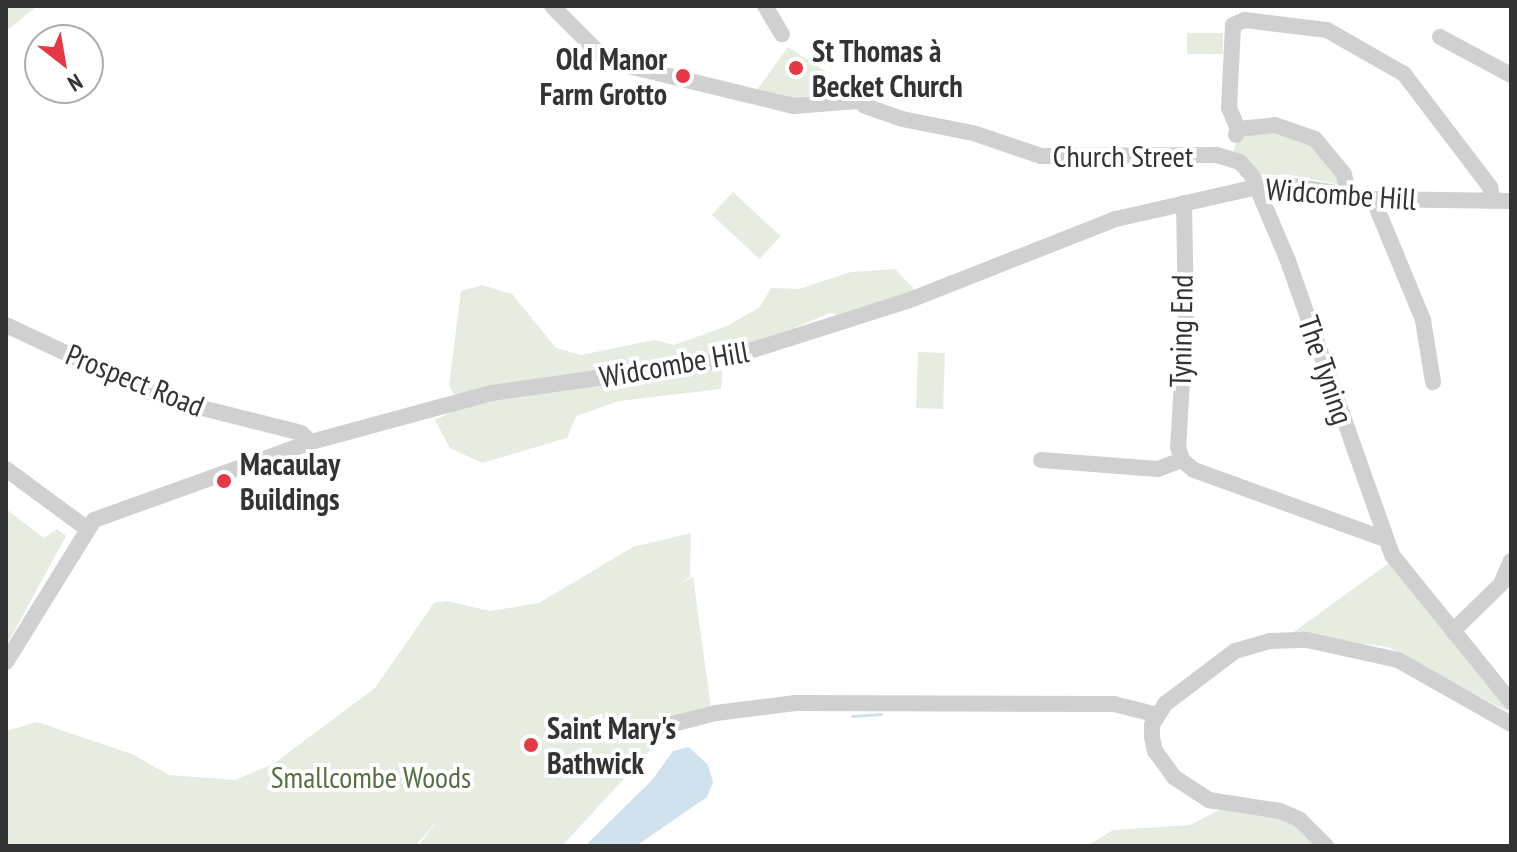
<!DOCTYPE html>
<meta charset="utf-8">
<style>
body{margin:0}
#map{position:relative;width:1517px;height:852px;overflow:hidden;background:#fff;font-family:"PT Sans Narrow",sans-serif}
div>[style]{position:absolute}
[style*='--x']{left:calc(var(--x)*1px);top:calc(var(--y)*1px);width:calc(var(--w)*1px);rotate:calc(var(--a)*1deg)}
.green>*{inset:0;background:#e6ecdf;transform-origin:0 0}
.water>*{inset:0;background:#cfe2ee}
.stream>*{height:3px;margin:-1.5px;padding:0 1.5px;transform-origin:1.5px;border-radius:1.5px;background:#cfe2ee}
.minor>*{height:16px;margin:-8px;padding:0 8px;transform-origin:8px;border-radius:8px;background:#d0d0d0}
.dots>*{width:22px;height:22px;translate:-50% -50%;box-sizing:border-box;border:4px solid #fff;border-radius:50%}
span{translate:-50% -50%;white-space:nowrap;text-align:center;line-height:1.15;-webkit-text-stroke:8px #fff;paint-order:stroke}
.poi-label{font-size:30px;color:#333;font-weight:700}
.left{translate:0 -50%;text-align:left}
.right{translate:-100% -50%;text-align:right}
.street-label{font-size:30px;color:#333}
.park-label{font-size:30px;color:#56703f}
.frame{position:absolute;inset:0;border:8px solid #333;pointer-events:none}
.north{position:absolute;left:24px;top:24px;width:80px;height:80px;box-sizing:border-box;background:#fff;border:2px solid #adadad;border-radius:50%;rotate:149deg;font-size:22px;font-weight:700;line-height:32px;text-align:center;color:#333}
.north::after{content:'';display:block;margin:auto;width:28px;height:36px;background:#e63946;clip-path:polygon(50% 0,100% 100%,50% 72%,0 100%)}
</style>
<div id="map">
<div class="green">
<div style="clip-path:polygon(6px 6px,37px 6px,6px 31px)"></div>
<div style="left:1187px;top:33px;width:36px;height:21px"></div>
<div style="clip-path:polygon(788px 47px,826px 72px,832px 84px,819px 102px,754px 94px)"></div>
<div style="clip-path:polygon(1277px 131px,1305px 140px,1328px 158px,1341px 185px,1285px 174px,1258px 179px,1233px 153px,1238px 137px)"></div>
<div style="left:733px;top:192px;width:65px;height:31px;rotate:43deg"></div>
<div style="clip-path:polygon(895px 269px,914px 289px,905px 310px,866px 322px,830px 313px,723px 358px,721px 389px,619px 401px,576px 416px,567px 438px,482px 463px,450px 448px,435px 420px,460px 408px,449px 385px,461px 291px,482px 285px,512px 294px,556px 348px,581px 355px,654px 340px,674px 345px,727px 326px,760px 307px,771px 288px,799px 289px,851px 272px)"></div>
<div style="left:918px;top:352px;width:27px;height:56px;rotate:2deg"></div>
<div style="clip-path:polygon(6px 509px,44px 538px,57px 529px,66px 536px,6px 646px)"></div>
<div style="clip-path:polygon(691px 533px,690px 577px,677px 585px,693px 577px,711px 708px,645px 731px,655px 745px,562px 846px,418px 846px,440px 818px,415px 846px,6px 846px,6px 731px,37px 722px,132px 754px,169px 775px,235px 780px,273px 764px,375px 688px,434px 603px,446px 601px,490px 611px,539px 603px,633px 547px)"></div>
<div style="clip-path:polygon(1389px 563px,1509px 709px,1507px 711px,1388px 647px,1291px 634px)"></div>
<div style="clip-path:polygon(1219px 810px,1276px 817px,1295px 824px,1319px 846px,1087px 846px,1113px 830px,1190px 825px)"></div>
</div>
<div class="water">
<div style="clip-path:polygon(689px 747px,708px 765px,713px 782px,707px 797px,636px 846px,585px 846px,652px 780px,673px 751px)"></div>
</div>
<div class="stream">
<div style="--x:852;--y:716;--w:29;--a:-4"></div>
</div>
<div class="minor">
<div style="--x:552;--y:6;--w:62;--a:45"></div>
<div style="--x:596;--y:50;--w:32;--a:28"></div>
<div style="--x:624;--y:65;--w:175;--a:13.6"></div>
<div style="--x:794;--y:106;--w:64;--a:-4.5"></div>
<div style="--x:765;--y:6;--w:33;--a:59"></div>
<div style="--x:1440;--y:37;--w:81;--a:28.2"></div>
<div style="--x:846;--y:88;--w:26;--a:43"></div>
<div style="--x:865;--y:106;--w:39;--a:19"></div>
<div style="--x:902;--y:119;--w:72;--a:11.2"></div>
<div style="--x:973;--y:133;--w:72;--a:18.7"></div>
<div style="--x:1041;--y:156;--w:176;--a:-0.3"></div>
<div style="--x:1217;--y:155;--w:24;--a:17"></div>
<div style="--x:1240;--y:162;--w:18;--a:49"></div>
<div style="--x:1252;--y:176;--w:92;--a:67"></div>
<div style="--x:1288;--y:261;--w:312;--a:70.5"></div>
<div style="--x:1392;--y:555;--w:189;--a:51"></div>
<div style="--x:1238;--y:129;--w:23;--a:-113"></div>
<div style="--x:1229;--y:108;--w:83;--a:-87.2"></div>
<div style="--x:1233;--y:25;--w:13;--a:-23"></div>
<div style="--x:1245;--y:20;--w:83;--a:7"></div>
<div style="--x:1327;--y:30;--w:89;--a:29.7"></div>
<div style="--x:1404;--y:74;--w:142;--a:52.7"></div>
<div style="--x:1490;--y:187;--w:14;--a:78"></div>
<div style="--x:1236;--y:135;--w:6;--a:-72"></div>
<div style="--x:1238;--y:129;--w:37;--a:-6"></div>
<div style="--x:1275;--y:125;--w:42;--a:19.3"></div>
<div style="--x:1315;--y:139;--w:45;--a:50.4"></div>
<div style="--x:1344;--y:174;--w:21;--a:79"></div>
<div style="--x:1373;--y:199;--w:131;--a:67.5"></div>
<div style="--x:1423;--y:320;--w:63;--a:80.8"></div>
<div style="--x:1184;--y:203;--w:111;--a:89"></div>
<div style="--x:1186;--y:314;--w:133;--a:93.4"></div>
<div style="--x:1178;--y:447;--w:14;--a:73"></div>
<div style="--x:1182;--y:460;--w:16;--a:40"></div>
<div style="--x:1194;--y:470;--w:203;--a:19.9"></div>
<div style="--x:6;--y:325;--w:172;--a:25.1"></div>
<div style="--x:162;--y:398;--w:143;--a:14.1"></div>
<div style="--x:301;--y:433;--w:13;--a:42"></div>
<div style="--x:1041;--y:460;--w:117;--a:4.4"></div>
<div style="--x:1158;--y:469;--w:26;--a:-21"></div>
<div style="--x:6;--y:469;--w:99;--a:36.4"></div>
<div style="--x:1453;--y:631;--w:67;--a:-44.4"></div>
<div style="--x:1501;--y:584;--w:25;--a:-67"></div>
<div style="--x:6;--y:662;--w:167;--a:-58.2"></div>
<div style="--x:94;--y:520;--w:231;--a:-19.8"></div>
<div style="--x:311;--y:442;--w:187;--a:-15.2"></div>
<div style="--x:491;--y:393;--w:229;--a:-8"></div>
<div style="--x:718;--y:361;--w:201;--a:-17.6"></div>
<div style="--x:910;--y:300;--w:221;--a:-21.5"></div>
<div style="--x:1116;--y:219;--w:145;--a:-12.8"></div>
<div style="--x:1257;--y:187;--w:31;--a:-4"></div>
<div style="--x:1288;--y:185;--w:86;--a:9.4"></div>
<div style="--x:1373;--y:199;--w:138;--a:0.8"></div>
<div style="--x:645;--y:731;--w:73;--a:-14.2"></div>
<div style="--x:716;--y:713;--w:80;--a:-7.2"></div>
<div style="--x:795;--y:703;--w:319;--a:0.2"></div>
<div style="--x:1114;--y:704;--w:44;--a:14.3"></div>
<div style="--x:1326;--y:846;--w:38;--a:-135"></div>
<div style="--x:1299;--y:819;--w:21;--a:-157"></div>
<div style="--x:1280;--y:811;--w:72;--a:-171.2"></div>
<div style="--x:1209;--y:800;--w:42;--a:-146.7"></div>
<div style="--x:1174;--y:777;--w:32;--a:-126"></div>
<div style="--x:1155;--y:751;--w:14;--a:-102"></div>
<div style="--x:1152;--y:737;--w:12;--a:-90"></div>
<div style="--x:1152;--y:725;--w:25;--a:-58"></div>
<div style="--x:1165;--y:704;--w:88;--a:-37.1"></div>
<div style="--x:1235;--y:651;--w:35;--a:-16"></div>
<div style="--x:1269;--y:641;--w:38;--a:-2"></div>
<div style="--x:1307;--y:640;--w:93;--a:12.4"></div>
<div style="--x:1398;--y:660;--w:130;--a:29.5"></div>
</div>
<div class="dots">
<div style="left:796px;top:68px;background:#e63946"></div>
<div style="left:683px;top:76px;background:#e63946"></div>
<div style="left:224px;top:481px;background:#e63946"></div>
<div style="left:531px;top:745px;background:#e63946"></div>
</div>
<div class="poi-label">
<span class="left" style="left:812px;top:68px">St Thomas à<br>Becket Church</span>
<span class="right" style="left:667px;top:76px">Old Manor<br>Farm Grotto</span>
<span class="left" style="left:240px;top:481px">Macaulay<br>Buildings</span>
<span class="left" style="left:547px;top:745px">Saint Mary's<br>Bathwick</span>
</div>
<div class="street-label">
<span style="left:1123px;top:156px">Church Street</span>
<span style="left:1341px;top:194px;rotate:4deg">Widcombe Hill</span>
<span style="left:1181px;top:331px;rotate:-89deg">Tyning End</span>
<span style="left:674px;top:364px;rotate:-10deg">Widcombe Hill</span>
<span style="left:1326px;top:370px;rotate:71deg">The Tyning</span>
<span style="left:135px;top:380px;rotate:22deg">Prospect Road</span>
</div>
<div class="park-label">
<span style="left:371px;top:777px">Smallcombe Woods</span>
</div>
<div class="frame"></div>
<div class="north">N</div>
</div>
